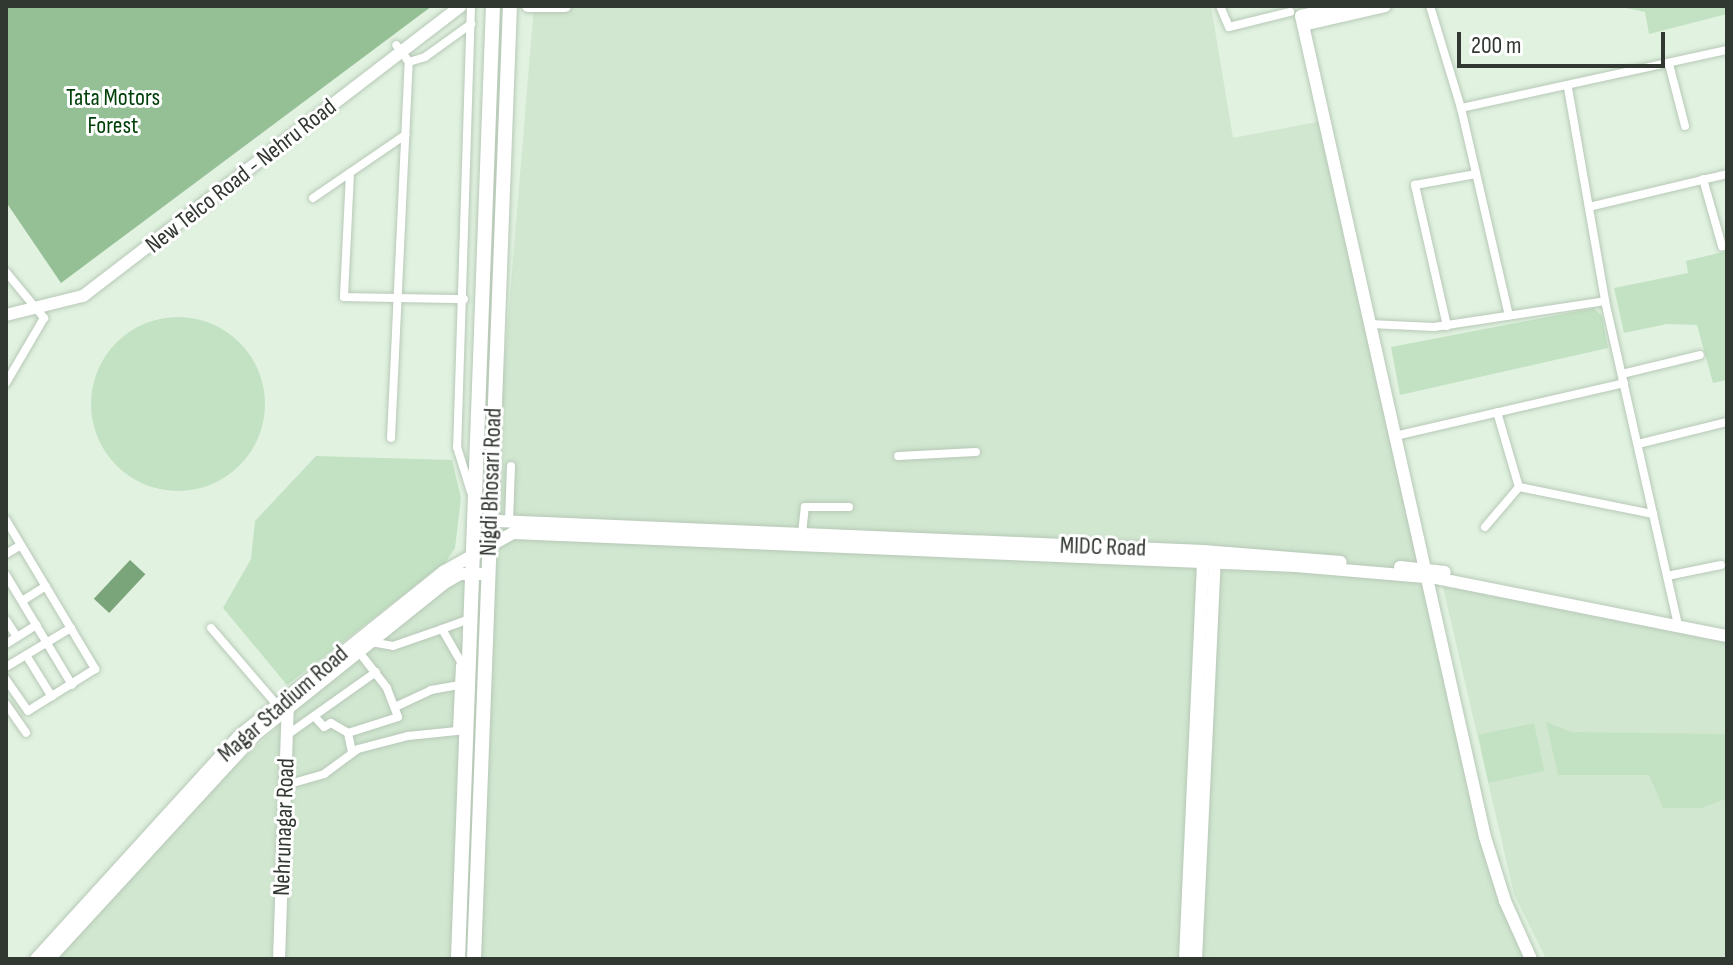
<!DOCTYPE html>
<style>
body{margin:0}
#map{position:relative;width:1733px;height:965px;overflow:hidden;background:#e1f2e0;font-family:"Sofia Sans Condensed",sans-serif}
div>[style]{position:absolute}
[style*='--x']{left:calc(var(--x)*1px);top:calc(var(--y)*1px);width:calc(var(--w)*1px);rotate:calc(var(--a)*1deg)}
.built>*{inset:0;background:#d1e7d0}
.green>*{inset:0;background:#c3e2c3;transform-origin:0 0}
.round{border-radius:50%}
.forest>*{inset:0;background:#95bf95}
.water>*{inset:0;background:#7aa47a;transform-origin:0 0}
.roads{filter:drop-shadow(0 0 2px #b7c8b7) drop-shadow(0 0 2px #b7c8b7)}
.street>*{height:8px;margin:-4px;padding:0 4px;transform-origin:4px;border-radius:4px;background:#fff}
.secondary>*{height:12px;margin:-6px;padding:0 6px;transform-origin:6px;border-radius:6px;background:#fff}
.primary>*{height:14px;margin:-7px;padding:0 7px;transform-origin:7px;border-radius:7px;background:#fff}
span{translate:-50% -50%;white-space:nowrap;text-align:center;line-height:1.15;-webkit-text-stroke:6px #fff;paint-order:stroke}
.park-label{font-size:24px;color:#004008}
.street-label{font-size:24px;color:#313731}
.frame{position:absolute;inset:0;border:8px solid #313731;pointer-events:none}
.scale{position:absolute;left:1457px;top:32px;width:208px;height:36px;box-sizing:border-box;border:4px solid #313731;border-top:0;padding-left:10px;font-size:24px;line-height:28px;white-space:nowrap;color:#313731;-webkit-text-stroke:6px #fff;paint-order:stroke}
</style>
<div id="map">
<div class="built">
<div style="clip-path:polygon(534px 6px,1211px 6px,1233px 138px,1327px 120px,1506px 917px,1526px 959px,476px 959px,489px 550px)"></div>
<div style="clip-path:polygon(468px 572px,455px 959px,47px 959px,215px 785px,313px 694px)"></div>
<div style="clip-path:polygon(1442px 583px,1727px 641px,1727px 959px,1546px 959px,1514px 894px)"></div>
</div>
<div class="green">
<div style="clip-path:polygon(1617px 6px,1725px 6px,1727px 14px,1649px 34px,1645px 12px)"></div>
<div style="clip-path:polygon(1727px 251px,1727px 380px,1713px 383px,1697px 325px,1667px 324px,1624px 333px,1614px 288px,1688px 273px,1686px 261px)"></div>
<div style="clip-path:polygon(1594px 308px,1602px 316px,1608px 348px,1400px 395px,1391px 347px)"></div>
<div class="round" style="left:91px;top:317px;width:174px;height:174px"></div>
<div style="clip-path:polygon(316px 456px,452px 460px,461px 498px,455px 548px,445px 563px,287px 685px,223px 608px,251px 559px,255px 521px)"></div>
<div style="clip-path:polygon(1546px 722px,1571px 732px,1727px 734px,1727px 798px,1702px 808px,1663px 808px,1649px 775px,1558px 775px)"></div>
<div style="left:1534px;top:723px;width:49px;height:57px;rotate:78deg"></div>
</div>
<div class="forest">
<div style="clip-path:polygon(6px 6px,432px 6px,61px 283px,6px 202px)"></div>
</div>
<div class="water">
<div style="left:130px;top:560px;width:21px;height:53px;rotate:43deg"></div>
</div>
<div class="roads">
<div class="street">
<div style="--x:471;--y:6;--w:441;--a:91.8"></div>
<div style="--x:457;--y:447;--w:47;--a:72.7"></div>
<div style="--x:1220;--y:6;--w:23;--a:67"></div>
<div style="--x:1229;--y:27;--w:63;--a:-13.8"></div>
<div style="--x:1430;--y:6;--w:107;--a:73.1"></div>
<div style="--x:1461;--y:108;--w:213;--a:77"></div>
<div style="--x:409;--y:62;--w:17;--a:-17"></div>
<div style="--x:425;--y:57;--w:57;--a:-35.7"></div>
<div style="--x:1669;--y:64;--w:64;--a:75.5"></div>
<div style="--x:1568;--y:88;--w:216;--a:80.1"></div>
<div style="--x:1605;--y:301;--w:333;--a:77.3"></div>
<div style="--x:1461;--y:108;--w:272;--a:-12.3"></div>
<div style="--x:350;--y:173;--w:124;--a:92.8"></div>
<div style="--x:344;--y:297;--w:120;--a:1"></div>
<div style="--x:1703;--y:179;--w:70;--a:74.2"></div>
<div style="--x:313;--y:198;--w:112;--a:-34.4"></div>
<div style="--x:1589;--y:207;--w:142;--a:-13.4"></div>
<div style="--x:6;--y:272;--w:60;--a:50.4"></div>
<div style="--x:44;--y:318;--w:75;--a:120.3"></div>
<div style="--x:1370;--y:324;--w:64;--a:2.7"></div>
<div style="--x:1434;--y:327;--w:173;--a:-8.6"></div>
<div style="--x:1447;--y:326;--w:145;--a:-102.8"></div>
<div style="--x:1415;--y:185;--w:62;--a:-10.2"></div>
<div style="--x:1622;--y:374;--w:80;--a:-13.7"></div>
<div style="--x:1497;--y:412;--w:78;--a:73.7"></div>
<div style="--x:1395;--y:436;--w:235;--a:-13"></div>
<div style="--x:391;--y:438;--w:376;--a:-87.3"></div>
<div style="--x:409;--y:62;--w:21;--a:-127"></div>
<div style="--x:1638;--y:444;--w:92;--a:-13.9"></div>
<div style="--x:898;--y:456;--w:78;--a:-2.9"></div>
<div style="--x:1519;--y:487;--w:137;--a:11.4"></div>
<div style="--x:6;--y:520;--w:174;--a:59.1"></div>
<div style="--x:95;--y:669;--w:79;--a:147.9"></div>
<div style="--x:28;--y:711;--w:39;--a:-125"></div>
<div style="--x:509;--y:521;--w:55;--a:-87.9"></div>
<div style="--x:1485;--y:527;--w:52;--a:-49.6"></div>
<div style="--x:802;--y:534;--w:27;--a:-84"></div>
<div style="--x:805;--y:507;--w:44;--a:0"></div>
<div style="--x:6;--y:554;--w:17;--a:-31"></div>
<div style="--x:6;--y:575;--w:128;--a:59"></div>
<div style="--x:1667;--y:576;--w:55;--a:-11.5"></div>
<div style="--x:22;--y:601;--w:28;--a:-32"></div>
<div style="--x:6;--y:620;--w:20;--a:57"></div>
<div style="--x:211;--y:628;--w:101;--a:49.4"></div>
<div style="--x:442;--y:629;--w:30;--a:-20"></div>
<div style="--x:371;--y:642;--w:22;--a:10"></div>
<div style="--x:393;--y:646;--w:52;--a:-19.1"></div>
<div style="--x:442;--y:629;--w:46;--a:60.1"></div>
<div style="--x:6;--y:644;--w:36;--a:-32"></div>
<div style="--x:26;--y:655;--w:49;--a:58.2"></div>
<div style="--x:6;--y:667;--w:76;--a:-31"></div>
<div style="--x:6;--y:704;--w:35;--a:55"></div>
<div style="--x:395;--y:707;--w:40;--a:-25"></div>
<div style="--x:431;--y:690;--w:28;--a:-10"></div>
<div style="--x:315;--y:717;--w:13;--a:48"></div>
<div style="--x:324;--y:727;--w:8;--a:-30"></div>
<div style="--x:331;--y:723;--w:20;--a:30"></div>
<div style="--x:287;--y:735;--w:109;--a:-35.3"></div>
<div style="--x:352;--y:752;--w:19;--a:-102"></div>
<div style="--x:348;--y:733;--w:52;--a:-17.7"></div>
<div style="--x:398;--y:717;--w:31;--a:-111"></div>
<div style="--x:387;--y:688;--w:51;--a:-127.8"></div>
<div style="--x:286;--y:785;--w:40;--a:-16"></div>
<div style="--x:324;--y:774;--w:42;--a:-36.3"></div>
<div style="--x:358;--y:749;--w:52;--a:-14.6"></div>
<div style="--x:408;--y:736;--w:49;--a:-5.8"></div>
<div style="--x:457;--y:731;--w:65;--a:-87.4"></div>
</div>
<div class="secondary">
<div style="--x:528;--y:6;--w:37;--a:0"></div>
<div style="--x:1345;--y:6;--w:45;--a:167.2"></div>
<div style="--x:1301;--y:16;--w:841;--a:77.37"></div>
<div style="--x:1485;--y:837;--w:67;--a:72.6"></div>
<div style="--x:1505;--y:901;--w:64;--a:65.9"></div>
<div style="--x:1303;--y:25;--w:84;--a:-13"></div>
<div style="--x:6;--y:315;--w:79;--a:-13.9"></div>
<div style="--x:83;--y:296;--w:476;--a:-37.5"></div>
<div style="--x:474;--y:520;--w:730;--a:2.43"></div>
<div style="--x:1203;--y:551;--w:138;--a:4.6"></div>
<div style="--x:1400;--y:567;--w:45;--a:6.3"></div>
<div style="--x:36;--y:959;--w:302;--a:-47.7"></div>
<div style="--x:239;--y:736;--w:262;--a:-38.8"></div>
<div style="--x:443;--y:572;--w:80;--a:-29.1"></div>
<div style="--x:513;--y:533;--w:784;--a:2.41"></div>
<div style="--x:1296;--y:566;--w:141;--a:4.9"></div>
<div style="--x:1436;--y:578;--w:297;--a:11.3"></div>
<div style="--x:49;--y:959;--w:306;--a:-47.4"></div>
<div style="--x:256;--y:734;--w:243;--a:-38.7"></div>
<div style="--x:446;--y:582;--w:16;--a:-30"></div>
<div style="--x:460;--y:574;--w:28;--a:0"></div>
<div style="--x:279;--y:959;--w:257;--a:-88"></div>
<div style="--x:1185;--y:959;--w:404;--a:-87.4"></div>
<div style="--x:1196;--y:959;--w:405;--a:-87.3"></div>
</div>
<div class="primary">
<div style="--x:458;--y:959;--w:954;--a:-87.9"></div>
<div style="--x:474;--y:959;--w:954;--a:-87.84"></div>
</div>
</div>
<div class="park-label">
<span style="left:113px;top:112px">Tata Motors<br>Forest</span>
</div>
<div class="street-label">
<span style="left:241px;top:176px;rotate:-38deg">New Telco Road - Nehru Road</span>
<span style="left:491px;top:482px;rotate:-88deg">Nigdi Bhosari Road</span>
<span style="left:1103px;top:547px;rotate:2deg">MIDC Road</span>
<span style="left:283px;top:704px;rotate:-41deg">Magar Stadium Road</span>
<span style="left:284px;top:827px;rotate:-88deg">Nehrunagar Road</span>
</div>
<div class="frame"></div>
<div class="scale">200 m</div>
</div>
